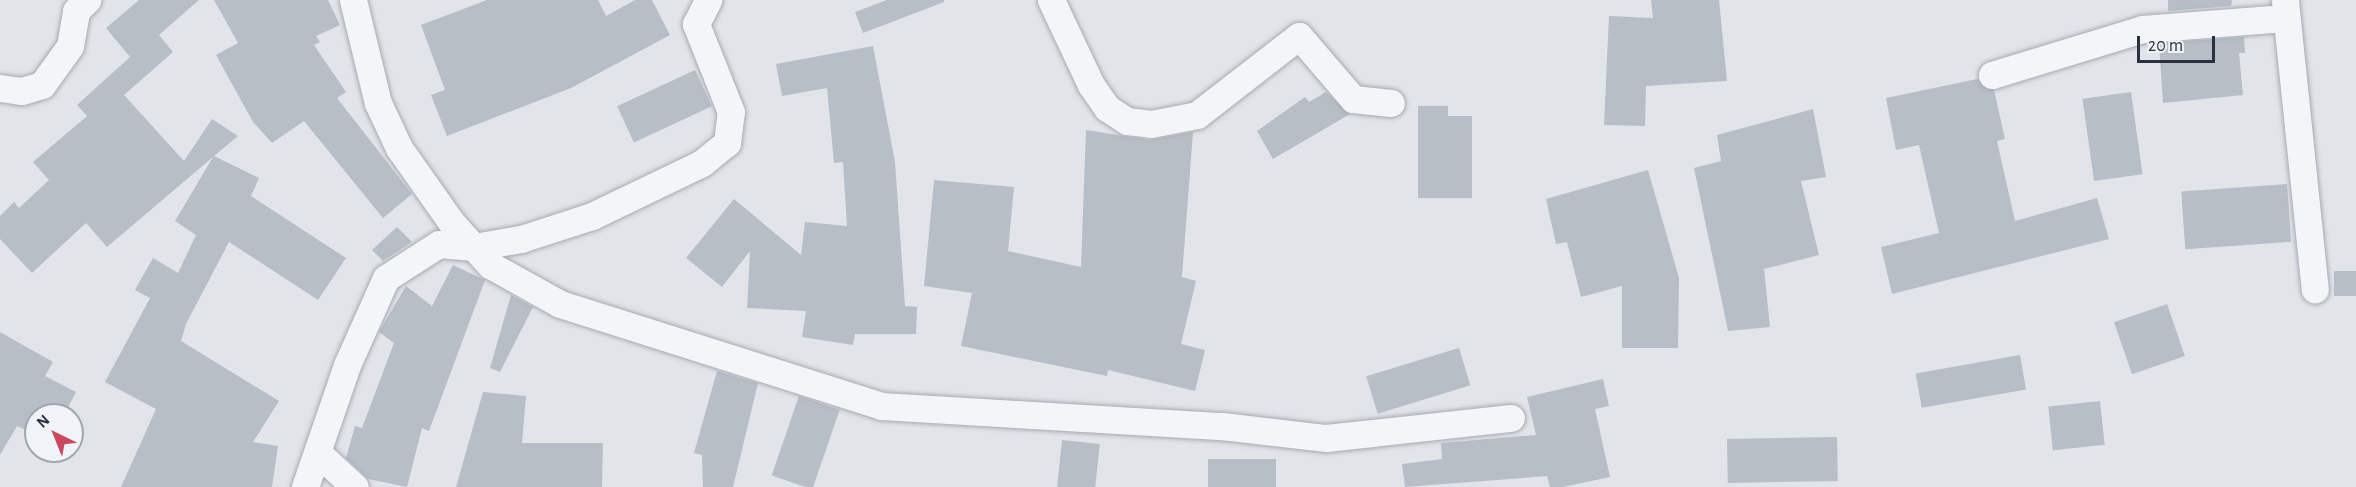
<!DOCTYPE html>
<style>
body{margin:0}
#map{position:relative;width:2356px;height:487px;overflow:hidden;background:#e1e4e9;font-family:"Alegreya Sans",sans-serif}
div>[style]{position:absolute}
[style*='--x']{left:calc(var(--x)*1px);top:calc(var(--y)*1px);width:calc(var(--w)*1px);rotate:calc(var(--a)*1deg)}
.building>*{inset:0;background:#b8bec6;transform-origin:0 0}
.roads{filter:drop-shadow(0 0 2px #a6abb3) drop-shadow(0 0 2px #a6abb3)}
.minor>*{height:27px;margin:-13.5px;padding:0 13.5px;transform-origin:13.5px;border-radius:13.5px;background:#f4f5f8}
span{translate:-50% -50%;white-space:nowrap;text-align:center;line-height:1.15;-webkit-text-stroke:5px #f0f3f7;paint-order:stroke}
.north{position:absolute;left:24px;top:403px;width:60px;height:60px;box-sizing:border-box;background:#f0f3f7;border:2px solid #a1a6ae;border-radius:50%;rotate:317deg;font-size:16px;font-weight:700;line-height:24px;text-align:center;color:#2a3241}
.north::after{content:'';display:block;margin:auto;width:21px;height:27px;background:#cb495f;clip-path:polygon(50% 0,100% 100%,50% 72%,0 100%)}
.scale{position:absolute;left:2137px;top:36px;width:78px;height:27px;box-sizing:border-box;border:3px solid #2a3241;border-top:0;padding-left:8px;font-size:18px;line-height:21px;white-space:nowrap;color:#2a3241;-webkit-text-stroke:4px #f0f3f7;paint-order:stroke}
</style>
<div id="map">
<div class="building">
<div style="clip-path:polygon(139px 0,199px 0,159px 35px,173px 52px,124px 95px,184px 161px,212px 119px,238px 136px,214px 156px,259px 178px,251px 196px,346px 258px,318px 300px,229px 242px,186px 324px,181px 341px,279px 401px,253px 442px,278px 446px,272px 487px,121px 487px,156px 409px,105px 382px,150px 298px,135px 290px,153px 258px,178px 273px,196px 235px,175px 221px,213px 157px,107px 247px,86px 223px,32px 273px,0 239px,0 216px,14px 202px,19px 208px,49px 180px,33px 162px,87px 116px,77px 105px,130px 57px,106px 28px)"></div>
<div style="clip-path:polygon(214px 0,328px 0,340px 25px,316px 36px,320px 42px,314px 45px,346px 92px,337px 98px,412px 194px,383px 218px,304px 121px,272px 143px,253px 122px,216px 55px,238px 43px)"></div>
<div style="clip-path:polygon(487px 0,598px 0,606px 16px,635px 0,652px 0,670px 35px,571px 88px,447px 136px,431px 95px,445px 90px,421px 25px)"></div>
<div style="clip-path:polygon(887px 0,944px 0,944px 2px,863px 33px,855px 12px)"></div>
<div style="clip-path:polygon(1651px 0,1719px 0,1727px 81px,1646px 86px,1645px 126px,1604px 125px,1609px 16px,1653px 18px)"></div>
<div style="clip-path:polygon(2168px 0,2232px 0,2231px 6px,2168px 11px)"></div>
<div style="clip-path:polygon(2244px 37px,2245px 53px,2239px 53px,2243px 95px,2163px 103px,2159px 43px)"></div>
<div style="clip-path:polygon(873px 46px,895px 162px,905px 306px,917px 307px,916px 334px,855px 334px,853px 345px,802px 337px,806px 311px,747px 308px,750px 251px,722px 287px,686px 258px,734px 199px,801px 255px,805px 222px,847px 226px,843px 162px,834px 163px,827px 88px,782px 96px,776px 64px)"></div>
<div style="left:695px;top:70px;width:40px;height:86px;rotate:65deg"></div>
<div style="clip-path:polygon(1977px 79px,1994px 90px,2005px 139px,1997px 141px,2015px 221px,2097px 198px,2109px 239px,1892px 294px,1881px 247px,1939px 233px,1919px 145px,1896px 150px,1886px 98px)"></div>
<div style="clip-path:polygon(1326px 92px,1350px 114px,1273px 159px,1257px 131px,1305px 97px,1309px 102px)"></div>
<div style="left:2131px;top:92px;width:83px;height:49px;rotate:82deg"></div>
<div style="clip-path:polygon(1418px 106px,1448px 106px,1448px 116px,1472px 116px,1472px 198px,1418px 198px)"></div>
<div style="clip-path:polygon(1813px 109px,1826px 177px,1801px 181px,1819px 255px,1764px 269px,1770px 327px,1728px 331px,1694px 168px,1721px 161px,1717px 135px)"></div>
<div style="clip-path:polygon(1086px 130px,1149px 140px,1193px 132px,1182px 277px,1196px 281px,1181px 344px,1205px 350px,1195px 391px,1108px 370px,1107px 376px,961px 346px,972px 293px,924px 286px,934px 180px,1014px 187px,1008px 251px,1081px 267px)"></div>
<div style="clip-path:polygon(1648px 170px,1679px 278px,1678px 348px,1622px 348px,1622px 286px,1581px 297px,1567px 242px,1556px 244px,1546px 199px)"></div>
<div style="left:2287px;top:184px;width:58px;height:106px;rotate:86deg"></div>
<div style="clip-path:polygon(397px 227px,412px 242px,383px 261px,372px 250px)"></div>
<div style="clip-path:polygon(453px 265px,485px 280px,429px 431px,422px 428px,407px 487px,368px 479px,346px 458px,355px 426px,362px 428px,394px 343px,379px 332px,406px 286px,432px 306px)"></div>
<div style="left:2356px;top:271px;width:25px;height:22px;rotate:90deg"></div>
<div style="clip-path:polygon(511px 295px,533px 307px,500px 372px,490px 368px)"></div>
<div style="left:2167px;top:304px;width:55px;height:56px;rotate:71deg"></div>
<div style="clip-path:polygon(0 332px,53px 362px,45px 376px,76px 392px,64px 415px,36px 415px,36px 435px,17px 426px,0 455px)"></div>
<div style="left:1459px;top:348px;width:39px;height:97px;rotate:73deg"></div>
<div style="left:2020px;top:355px;width:35px;height:106px;rotate:80deg"></div>
<div style="clip-path:polygon(717px 371px,758px 383px,733px 487px,703px 487px,702px 455px,694px 453px)"></div>
<div style="clip-path:polygon(1603px 379px,1609px 406px,1595px 409px,1610px 477px,1563px 487px,1550px 487px,1547px 476px,1405px 487px,1402px 464px,1442px 459px,1441px 443px,1536px 435px,1527px 397px)"></div>
<div style="clip-path:polygon(483px 392px,526px 396px,522px 443px,603px 443px,602px 487px,456px 487px)"></div>
<div style="left:799px;top:396px;width:43px;height:84px;rotate:19deg"></div>
<div style="left:2100px;top:401px;width:44px;height:52px;rotate:84deg"></div>
<div style="left:1837px;top:437px;width:44px;height:110px;rotate:89deg"></div>
<div style="left:1062px;top:440px;width:38px;height:47px;rotate:6deg"></div>
<div style="left:1208px;top:459px;width:68px;height:28px"></div>
</div>
<div class="roads">
<div class="minor">
<div style="--x:353;--y:0;--w:106;--a:76.4"></div>
<div style="--x:378;--y:103;--w:50;--a:65"></div>
<div style="--x:399;--y:148;--w:92;--a:54.8"></div>
<div style="--x:452;--y:223;--w:57;--a:47.9"></div>
<div style="--x:490;--y:265;--w:80;--a:29.1"></div>
<div style="--x:560;--y:304;--w:337;--a:17.6"></div>
<div style="--x:881;--y:406;--w:342;--a:3.4"></div>
<div style="--x:1222;--y:426;--w:105;--a:6.6"></div>
<div style="--x:1326;--y:438;--w:186;--a:-6.2"></div>
<div style="--x:1051;--y:0;--w:94;--a:64.8"></div>
<div style="--x:1091;--y:85;--w:28;--a:55"></div>
<div style="--x:1107;--y:108;--w:24;--a:33"></div>
<div style="--x:1127;--y:121;--w:24;--a:7"></div>
<div style="--x:1151;--y:124;--w:47;--a:-11.1"></div>
<div style="--x:1197;--y:115;--w:129;--a:-37.8"></div>
<div style="--x:1299;--y:36;--w:83;--a:49.4"></div>
<div style="--x:1353;--y:99;--w:38;--a:6"></div>
<div style="--x:2285;--y:1;--w:290;--a:84.1"></div>
<div style="--x:1992;--y:75;--w:157;--a:-17"></div>
<div style="--x:2142;--y:29;--w:143;--a:-4.4"></div>
<div style="--x:0;--y:88;--w:22;--a:8"></div>
<div style="--x:22;--y:91;--w:21;--a:-17"></div>
<div style="--x:42;--y:85;--w:48;--a:-54.3"></div>
<div style="--x:70;--y:46;--w:36;--a:-80"></div>
<div style="--x:76;--y:11;--w:16;--a:-45"></div>
<div style="--x:318;--y:453;--w:50;--a:42.6"></div>
<div style="--x:305;--y:487;--w:129;--a:-71"></div>
<div style="--x:347;--y:365;--w:95;--a:-65.9"></div>
<div style="--x:386;--y:278;--w:63;--a:-32.7"></div>
<div style="--x:439;--y:244;--w:35;--a:5"></div>
<div style="--x:474;--y:247;--w:48;--a:-9.7"></div>
<div style="--x:521;--y:239;--w:75;--a:-17.9"></div>
<div style="--x:592;--y:216;--w:122;--a:-25.7"></div>
<div style="--x:702;--y:163;--w:32;--a:-39"></div>
<div style="--x:727;--y:143;--w:31;--a:-83"></div>
<div style="--x:731;--y:112;--w:95;--a:-111.7"></div>
<div style="--x:696;--y:24;--w:27;--a:-63"></div>
</div>
</div>
<div class="north">N</div>
<div class="scale">20 m</div>
</div>
